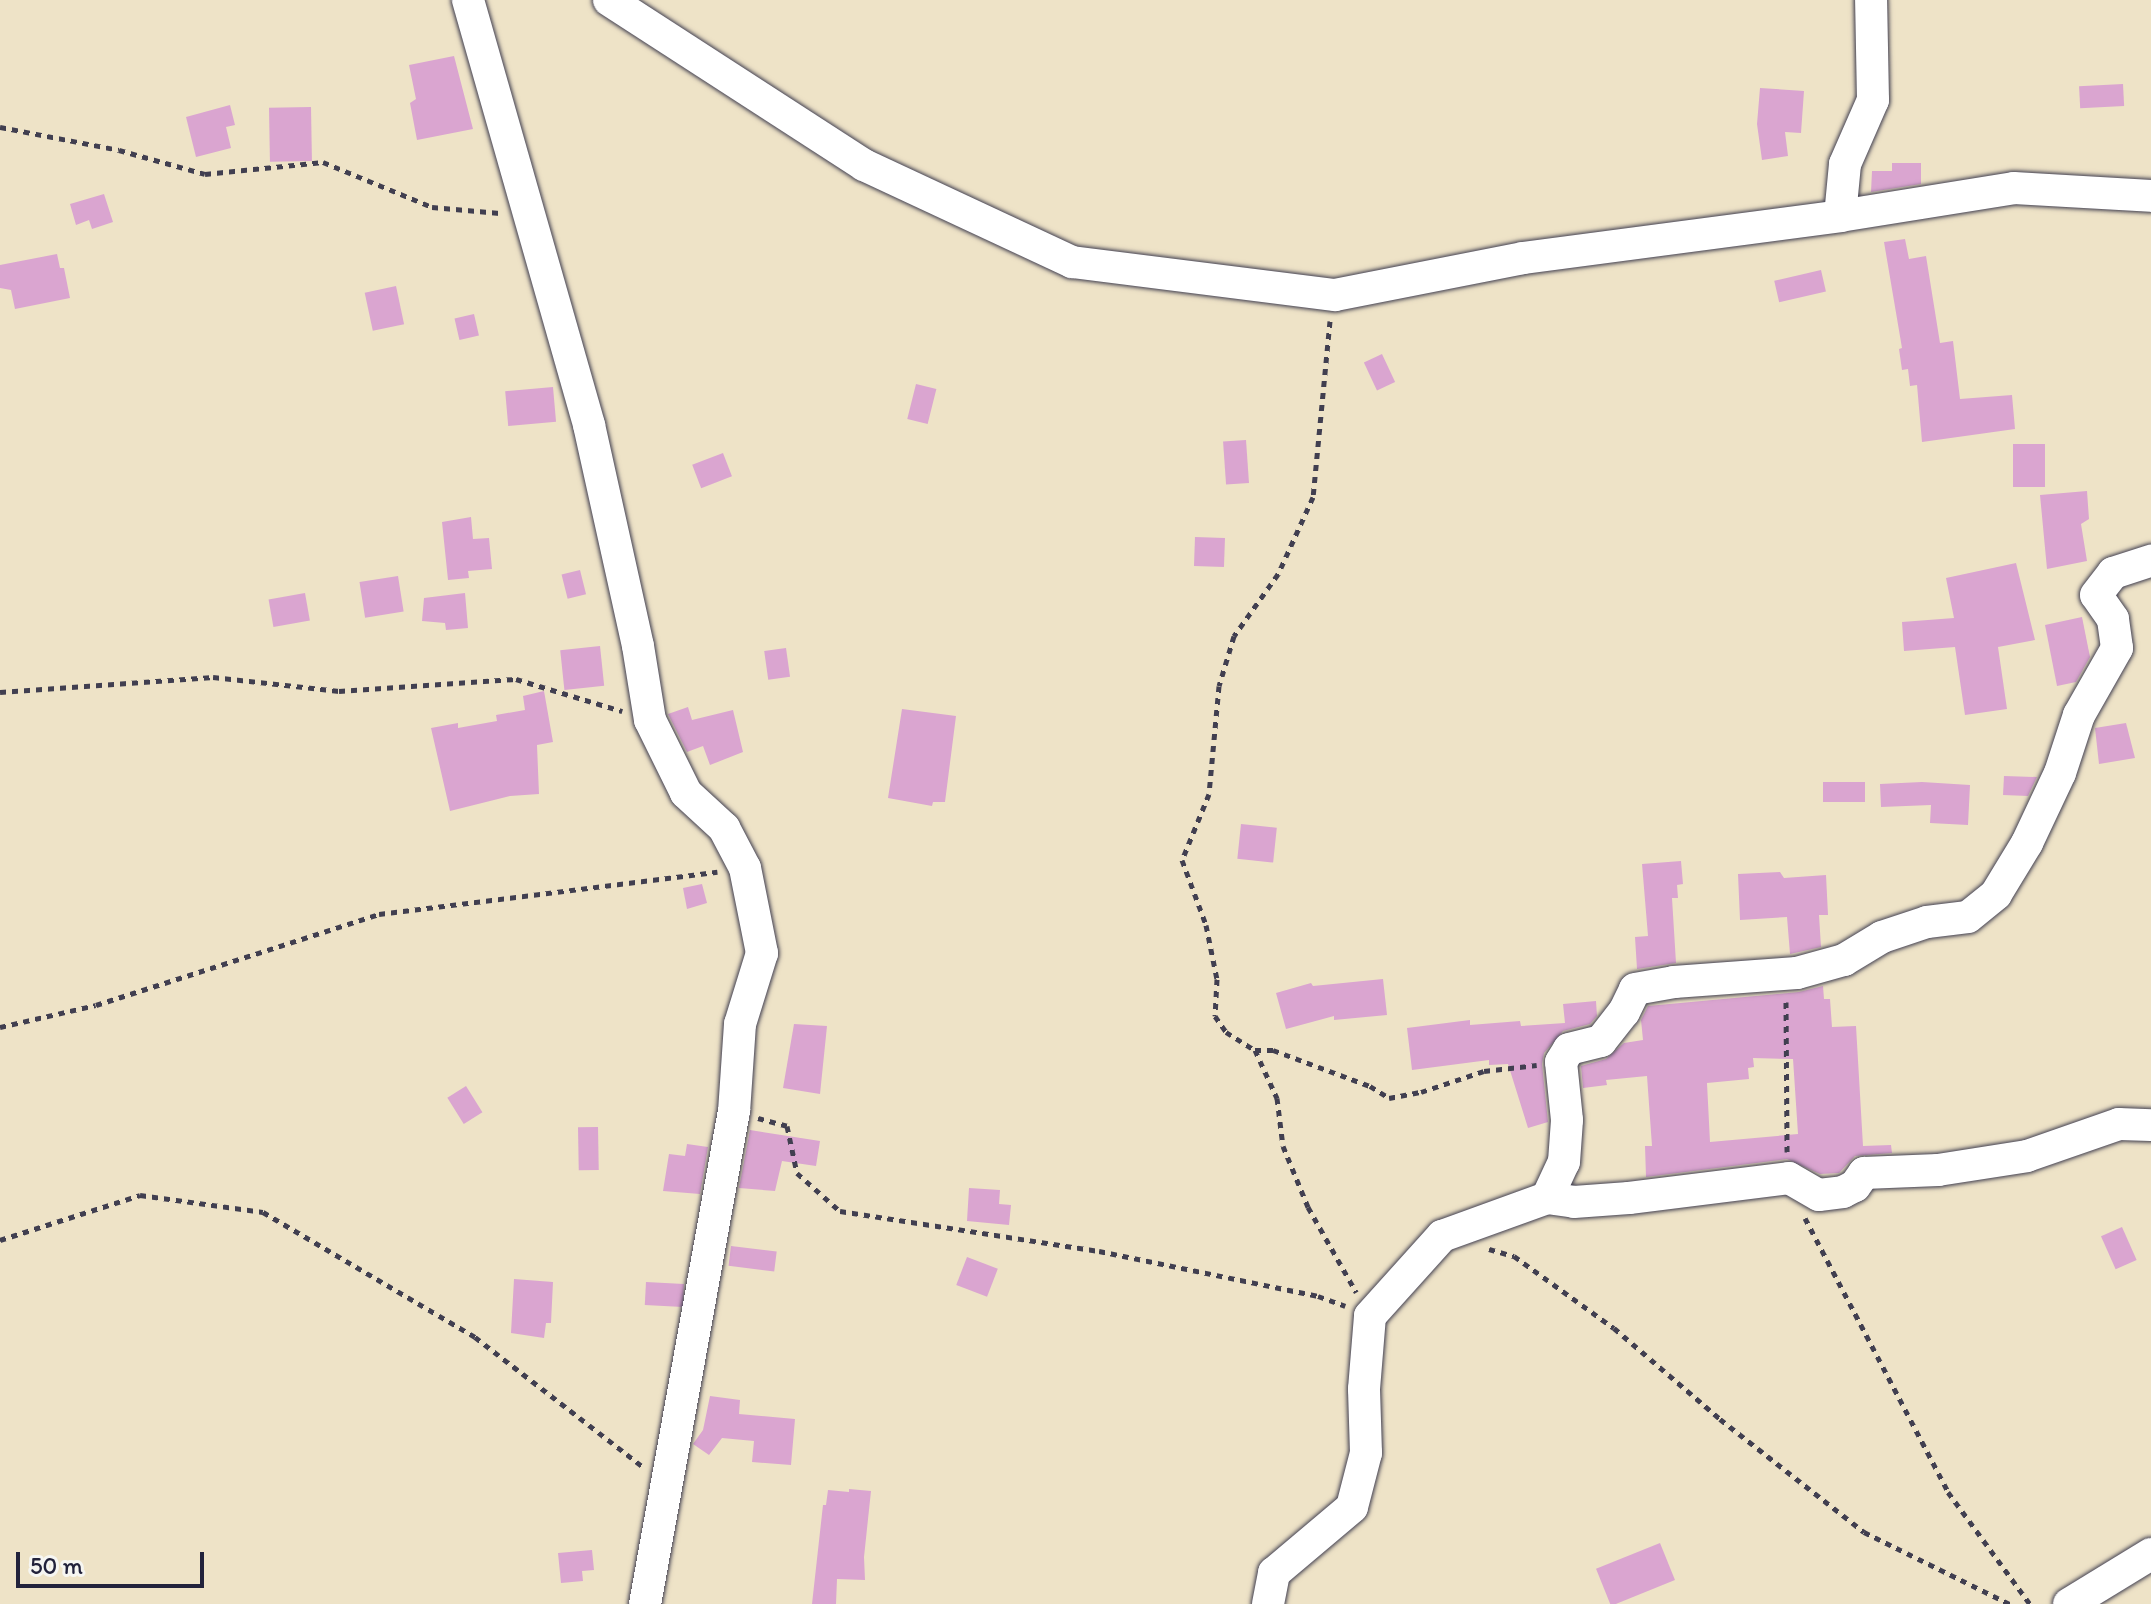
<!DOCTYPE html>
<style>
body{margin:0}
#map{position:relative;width:2151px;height:1604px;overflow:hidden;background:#eee3c7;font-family:Itim,sans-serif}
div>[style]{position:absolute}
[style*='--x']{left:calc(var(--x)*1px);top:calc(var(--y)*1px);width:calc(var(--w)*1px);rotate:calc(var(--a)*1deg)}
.building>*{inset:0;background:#daa5d0;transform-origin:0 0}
.path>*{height:5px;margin-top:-2.5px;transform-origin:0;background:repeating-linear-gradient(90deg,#413f50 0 6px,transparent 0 12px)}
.roads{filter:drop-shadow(0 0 2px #413f50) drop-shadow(0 0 2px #413f50)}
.minor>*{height:32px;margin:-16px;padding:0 16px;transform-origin:16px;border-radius:16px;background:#fff}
span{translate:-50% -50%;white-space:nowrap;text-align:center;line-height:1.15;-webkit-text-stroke:6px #f6f6f2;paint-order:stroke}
.scale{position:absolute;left:16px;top:1552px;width:188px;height:36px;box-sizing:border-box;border:4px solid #22223b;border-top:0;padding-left:10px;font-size:24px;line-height:28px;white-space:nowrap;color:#22223b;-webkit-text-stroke:6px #f6f6f2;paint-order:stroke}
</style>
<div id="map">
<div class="building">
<div style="clip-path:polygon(454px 56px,473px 129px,417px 140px,410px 103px,416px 99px,409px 65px)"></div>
<div style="left:2123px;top:84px;width:22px;height:44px;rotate:87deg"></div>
<div style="clip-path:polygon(1760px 88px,1804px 91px,1801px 133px,1785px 132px,1788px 156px,1762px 160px,1757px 124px)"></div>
<div style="clip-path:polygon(230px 105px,235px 125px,226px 127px,231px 148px,196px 157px,186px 117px)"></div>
<div style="left:311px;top:107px;width:54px;height:42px;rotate:89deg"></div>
<div style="clip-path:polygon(1892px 163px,1921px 163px,1921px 184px,1871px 192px,1872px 171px,1892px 171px)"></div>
<div style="clip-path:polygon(104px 194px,113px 222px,92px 229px,89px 220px,76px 225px,70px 204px)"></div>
<div style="clip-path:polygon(1905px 239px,1909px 259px,1926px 256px,1940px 343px,1953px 341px,1960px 399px,2012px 395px,2015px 429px,1922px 442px,1917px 385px,1910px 386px,1908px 369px,1902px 370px,1899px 349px,1902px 348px,1884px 242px)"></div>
<div style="clip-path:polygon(57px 254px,60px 268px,64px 268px,70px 298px,15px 309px,11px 290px,0 288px,0 265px)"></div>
<div style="left:1821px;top:270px;width:22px;height:48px;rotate:77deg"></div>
<div style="left:396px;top:286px;width:39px;height:32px;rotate:78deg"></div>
<div style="left:474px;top:314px;width:22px;height:20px;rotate:77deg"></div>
<div style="left:1382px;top:354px;width:31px;height:20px;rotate:65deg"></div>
<div style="left:916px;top:384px;width:21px;height:36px;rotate:14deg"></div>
<div style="left:553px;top:387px;width:35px;height:48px;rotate:85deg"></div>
<div style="left:1246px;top:440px;width:43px;height:23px;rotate:86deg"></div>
<div style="left:2013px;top:444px;width:32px;height:43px"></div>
<div style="left:723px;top:453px;width:25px;height:33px;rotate:69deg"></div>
<div style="clip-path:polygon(2087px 491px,2089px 519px,2081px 524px,2087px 561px,2047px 569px,2040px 495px)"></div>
<div style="clip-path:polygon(471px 517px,473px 539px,489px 538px,492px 569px,468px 571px,469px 578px,448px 580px,442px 522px)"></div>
<div style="left:1195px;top:537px;width:30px;height:29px;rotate:2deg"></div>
<div style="clip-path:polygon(2016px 563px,2035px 640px,1998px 647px,2007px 709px,1965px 715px,1955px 647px,1904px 651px,1902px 622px,1954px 618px,1946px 578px)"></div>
<div style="left:580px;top:570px;width:25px;height:19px;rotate:76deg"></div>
<div style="left:398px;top:576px;width:36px;height:39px;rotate:81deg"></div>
<div style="left:305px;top:593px;width:28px;height:37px;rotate:80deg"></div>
<div style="clip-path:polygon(465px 593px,468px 628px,446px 630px,445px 623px,422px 621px,424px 598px)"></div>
<div style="clip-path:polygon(2082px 617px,2090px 657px,2076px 682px,2057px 686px,2045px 625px)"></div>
<div style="left:600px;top:646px;width:40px;height:40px;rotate:84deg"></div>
<div style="left:786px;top:648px;width:29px;height:22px;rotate:82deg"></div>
<div style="clip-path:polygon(544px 691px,553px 742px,537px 745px,539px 794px,510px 796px,450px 811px,431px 728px,458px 723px,458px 728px,497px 721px,496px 715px,525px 710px,523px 696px)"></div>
<div style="clip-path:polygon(688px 707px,692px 720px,733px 710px,743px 752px,710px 765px,703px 746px,687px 752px,668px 714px)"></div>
<div style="clip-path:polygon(902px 709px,956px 716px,945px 802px,933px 802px,932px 806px,888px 798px)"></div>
<div style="clip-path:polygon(2126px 723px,2135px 758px,2099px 764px,2095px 728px)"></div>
<div style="clip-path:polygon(2004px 776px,2037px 777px,2028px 796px,2003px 795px)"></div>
<div style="left:1823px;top:782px;width:42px;height:20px"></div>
<div style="clip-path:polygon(1922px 782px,1970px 785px,1968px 825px,1930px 823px,1931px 805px,1881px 807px,1880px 784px)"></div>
<div style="left:1241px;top:824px;width:36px;height:35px;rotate:6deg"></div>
<div style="clip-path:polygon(1681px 861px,1683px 884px,1677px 885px,1678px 898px,1672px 898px,1676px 963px,1637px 969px,1635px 937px,1648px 936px,1642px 864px)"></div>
<div style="clip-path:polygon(1780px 872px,1784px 878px,1826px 875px,1828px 915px,1819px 915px,1821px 947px,1790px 954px,1787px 917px,1740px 920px,1738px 874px)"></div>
<div style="clip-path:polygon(702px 884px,707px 903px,687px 909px,683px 888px)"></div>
<div style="clip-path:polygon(1383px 979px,1387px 1015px,1334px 1020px,1334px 1016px,1286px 1029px,1276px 993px,1311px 983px,1313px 986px)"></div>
<div style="clip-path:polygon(evenodd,1823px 986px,1824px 999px,1830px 999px,1832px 1027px,1856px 1026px,1863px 1146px,1891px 1145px,1892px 1153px,1855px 1156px,1839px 1173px,1820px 1174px,1787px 1159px,1646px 1177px,1645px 1146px,1652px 1146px,1647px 1076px,1606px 1080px,1607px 1085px,1583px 1088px,1581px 1066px,1606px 1059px,1624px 1043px,1643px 1040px,1641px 1020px,1648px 1006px,1799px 992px,1823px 986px,1753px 1058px,1793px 1059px,1798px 1134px,1710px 1142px,1707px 1083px,1749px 1079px,1748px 1068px,1754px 1067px,1753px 1058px)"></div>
<div style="clip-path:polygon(1596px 1001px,1597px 1016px,1590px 1024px,1563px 1031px,1544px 1053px,1542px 1064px,1548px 1122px,1528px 1128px,1508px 1064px,1489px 1065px,1489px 1060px,1412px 1070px,1407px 1028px,1470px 1020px,1470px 1025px,1520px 1021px,1521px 1026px,1565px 1023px,1563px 1004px)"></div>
<div style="clip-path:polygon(794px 1024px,827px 1026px,820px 1094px,783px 1088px)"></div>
<div style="left:466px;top:1086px;width:31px;height:22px;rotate:58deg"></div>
<div style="left:598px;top:1127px;width:43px;height:20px;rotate:89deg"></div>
<div style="clip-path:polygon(750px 1130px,820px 1141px,816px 1166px,782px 1161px,775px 1191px,739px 1188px)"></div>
<div style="clip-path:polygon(687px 1144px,708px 1147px,700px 1194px,663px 1191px,669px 1154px,685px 1156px)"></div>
<div style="clip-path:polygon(969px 1188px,1000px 1190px,999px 1204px,1011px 1205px,1009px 1225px,967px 1221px)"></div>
<div style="left:2122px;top:1227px;width:36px;height:23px;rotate:66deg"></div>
<div style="left:731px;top:1246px;width:46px;height:20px;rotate:7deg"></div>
<div style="left:967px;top:1257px;width:33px;height:30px;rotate:21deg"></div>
<div style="clip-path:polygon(514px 1279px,553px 1282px,551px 1323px,546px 1323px,544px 1338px,511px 1333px)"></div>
<div style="left:646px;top:1282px;width:38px;height:23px;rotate:3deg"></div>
<div style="clip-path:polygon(710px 1396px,740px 1400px,739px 1414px,795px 1419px,791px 1465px,752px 1462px,754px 1441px,722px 1438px,709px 1455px,693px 1444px,703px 1430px)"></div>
<div style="clip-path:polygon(849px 1489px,871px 1491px,864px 1557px,865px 1580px,837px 1579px,836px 1604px,812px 1604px,823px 1505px,826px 1505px,828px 1490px,849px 1492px)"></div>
<div style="left:1660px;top:1543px;width:40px;height:69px;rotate:68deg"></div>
<div style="clip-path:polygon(592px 1550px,594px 1570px,582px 1571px,583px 1581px,561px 1583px,558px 1553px)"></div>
</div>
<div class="path">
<div style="--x:0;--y:127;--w:121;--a:10.9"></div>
<div style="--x:119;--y:150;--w:89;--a:15.6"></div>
<div style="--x:205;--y:174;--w:119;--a:-5.8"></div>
<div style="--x:323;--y:162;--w:118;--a:22.4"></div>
<div style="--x:432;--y:207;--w:68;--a:5"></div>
<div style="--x:1330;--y:321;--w:177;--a:95.5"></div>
<div style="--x:1313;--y:497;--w:85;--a:114.4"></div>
<div style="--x:1278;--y:574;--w:76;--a:125.4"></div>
<div style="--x:1234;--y:636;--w:52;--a:106.7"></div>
<div style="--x:1219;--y:686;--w:108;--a:95.3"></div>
<div style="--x:1209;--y:794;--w:71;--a:112.2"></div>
<div style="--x:1182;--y:860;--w:69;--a:69.7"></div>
<div style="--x:1206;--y:925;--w:55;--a:78.5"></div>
<div style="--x:1217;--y:979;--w:37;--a:93"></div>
<div style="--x:1215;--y:1016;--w:19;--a:55"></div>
<div style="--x:1226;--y:1032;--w:34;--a:32"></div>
<div style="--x:1255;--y:1050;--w:53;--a:65.4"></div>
<div style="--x:1277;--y:1098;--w:48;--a:82.9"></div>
<div style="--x:1283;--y:1146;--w:66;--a:67.7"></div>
<div style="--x:1308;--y:1207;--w:98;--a:60.5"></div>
<div style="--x:0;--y:692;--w:214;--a:-4"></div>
<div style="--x:213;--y:677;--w:127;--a:6.3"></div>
<div style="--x:339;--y:691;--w:177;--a:-3.9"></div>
<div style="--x:516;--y:679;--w:111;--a:16.8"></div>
<div style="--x:1786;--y:1002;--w:150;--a:89.6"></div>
<div style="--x:0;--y:1027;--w:98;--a:-12.9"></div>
<div style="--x:96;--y:1005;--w:297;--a:-17.8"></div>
<div style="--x:379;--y:914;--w:341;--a:-7.1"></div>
<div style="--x:1255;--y:1050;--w:18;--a:0"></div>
<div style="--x:1273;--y:1050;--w:103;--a:20.4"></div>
<div style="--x:1370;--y:1086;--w:22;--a:32"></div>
<div style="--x:1389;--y:1098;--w:33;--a:-11"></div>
<div style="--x:1421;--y:1092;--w:66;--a:-18.4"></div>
<div style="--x:1484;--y:1071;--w:53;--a:-6.5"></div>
<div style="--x:758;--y:1118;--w:30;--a:15"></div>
<div style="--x:787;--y:1126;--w:48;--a:78"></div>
<div style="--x:797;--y:1173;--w:57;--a:41.5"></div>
<div style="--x:840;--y:1211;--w:262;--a:8.8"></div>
<div style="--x:1099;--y:1251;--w:224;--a:11.6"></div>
<div style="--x:1318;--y:1296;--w:29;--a:20"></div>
<div style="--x:1805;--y:1218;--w:309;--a:62.4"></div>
<div style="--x:1948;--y:1492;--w:139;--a:53.8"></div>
<div style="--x:0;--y:1240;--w:147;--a:-17.8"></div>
<div style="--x:140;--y:1195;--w:124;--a:7.9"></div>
<div style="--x:263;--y:1212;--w:246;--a:30.5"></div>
<div style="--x:475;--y:1337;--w:212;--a:37.7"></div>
<div style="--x:1489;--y:1249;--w:26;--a:16"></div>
<div style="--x:1514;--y:1256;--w:123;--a:35.8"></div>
<div style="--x:1614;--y:1328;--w:140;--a:40.6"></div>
<div style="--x:1720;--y:1419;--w:183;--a:38.1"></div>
<div style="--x:1864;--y:1532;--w:163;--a:26.3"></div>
</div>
<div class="roads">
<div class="minor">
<div style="--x:468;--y:0;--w:442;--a:74.1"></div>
<div style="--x:589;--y:425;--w:226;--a:77.5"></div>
<div style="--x:638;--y:646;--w:75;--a:80.8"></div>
<div style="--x:650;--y:720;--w:81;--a:63.7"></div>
<div style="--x:686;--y:793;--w:52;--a:42.6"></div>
<div style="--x:724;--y:828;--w:45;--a:62.3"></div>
<div style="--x:745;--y:868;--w:87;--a:78.7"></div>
<div style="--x:762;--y:953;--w:74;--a:107.2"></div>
<div style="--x:740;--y:1024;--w:87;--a:93.9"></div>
<div style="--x:734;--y:1111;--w:501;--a:100.23"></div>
<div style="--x:609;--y:0;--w:304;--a:32.9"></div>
<div style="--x:864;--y:165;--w:230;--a:25"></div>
<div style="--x:1072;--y:262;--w:265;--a:7.2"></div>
<div style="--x:1335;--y:295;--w:192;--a:-11.1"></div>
<div style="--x:1523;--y:258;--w:320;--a:-7.5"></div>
<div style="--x:1840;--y:216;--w:176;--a:-9.1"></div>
<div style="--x:2014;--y:188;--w:137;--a:3.3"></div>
<div style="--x:1840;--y:216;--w:52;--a:-84.5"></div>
<div style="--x:1845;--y:164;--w:70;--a:-66.4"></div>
<div style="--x:1873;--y:100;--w:100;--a:-91.1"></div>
<div style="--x:1547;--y:1198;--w:27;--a:8"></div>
<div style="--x:1574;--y:1202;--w:55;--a:-4.2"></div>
<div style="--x:1629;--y:1198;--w:161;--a:-7.1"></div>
<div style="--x:1789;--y:1178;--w:34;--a:30"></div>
<div style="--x:1819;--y:1195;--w:24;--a:-7"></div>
<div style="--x:1843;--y:1192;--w:13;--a:-27"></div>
<div style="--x:1855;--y:1186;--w:16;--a:-55"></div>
<div style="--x:1864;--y:1173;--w:74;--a:-2.3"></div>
<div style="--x:1938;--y:1170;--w:90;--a:-8.9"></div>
<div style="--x:2027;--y:1156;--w:97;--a:-19.2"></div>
<div style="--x:2119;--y:1124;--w:32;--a:2"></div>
<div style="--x:1268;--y:1604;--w:32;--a:-79"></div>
<div style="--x:1274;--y:1573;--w:102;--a:-40.2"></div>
<div style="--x:1352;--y:1507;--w:56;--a:-75.5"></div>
<div style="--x:1366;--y:1453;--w:64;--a:-91.8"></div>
<div style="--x:1364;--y:1389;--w:73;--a:-85.3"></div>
<div style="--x:1370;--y:1316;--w:108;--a:-48"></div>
<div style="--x:1442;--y:1236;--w:112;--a:-19.9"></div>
<div style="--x:1547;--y:1198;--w:40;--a:-65"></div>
<div style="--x:1564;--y:1162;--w:42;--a:-85.9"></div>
<div style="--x:1567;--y:1120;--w:58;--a:-95.9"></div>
<div style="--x:1561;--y:1062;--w:15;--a:-58"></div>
<div style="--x:1569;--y:1049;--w:33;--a:-14"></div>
<div style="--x:1601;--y:1041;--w:37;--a:-52"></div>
<div style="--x:1624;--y:1012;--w:25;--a:-64"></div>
<div style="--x:1635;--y:989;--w:40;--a:-10"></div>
<div style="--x:1674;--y:982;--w:123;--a:-4.2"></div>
<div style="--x:1797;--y:973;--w:49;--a:-15.5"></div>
<div style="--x:1844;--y:960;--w:44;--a:-31.2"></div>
<div style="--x:1882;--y:937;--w:47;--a:-18.4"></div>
<div style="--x:1927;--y:922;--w:41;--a:-7"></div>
<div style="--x:1968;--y:917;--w:36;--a:-39"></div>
<div style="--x:1996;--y:894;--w:60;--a:-58.7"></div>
<div style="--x:2027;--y:843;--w:77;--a:-64.8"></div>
<div style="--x:2060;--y:773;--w:61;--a:-71.9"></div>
<div style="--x:2079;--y:715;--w:77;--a:-60.4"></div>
<div style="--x:2117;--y:648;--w:29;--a:-98"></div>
<div style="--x:2113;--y:619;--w:29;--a:-125"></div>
<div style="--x:2096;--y:595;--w:28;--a:-52"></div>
<div style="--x:2113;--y:573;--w:40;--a:-18"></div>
<div style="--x:2069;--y:1604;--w:96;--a:-31.4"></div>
</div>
</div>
<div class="scale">50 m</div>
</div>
